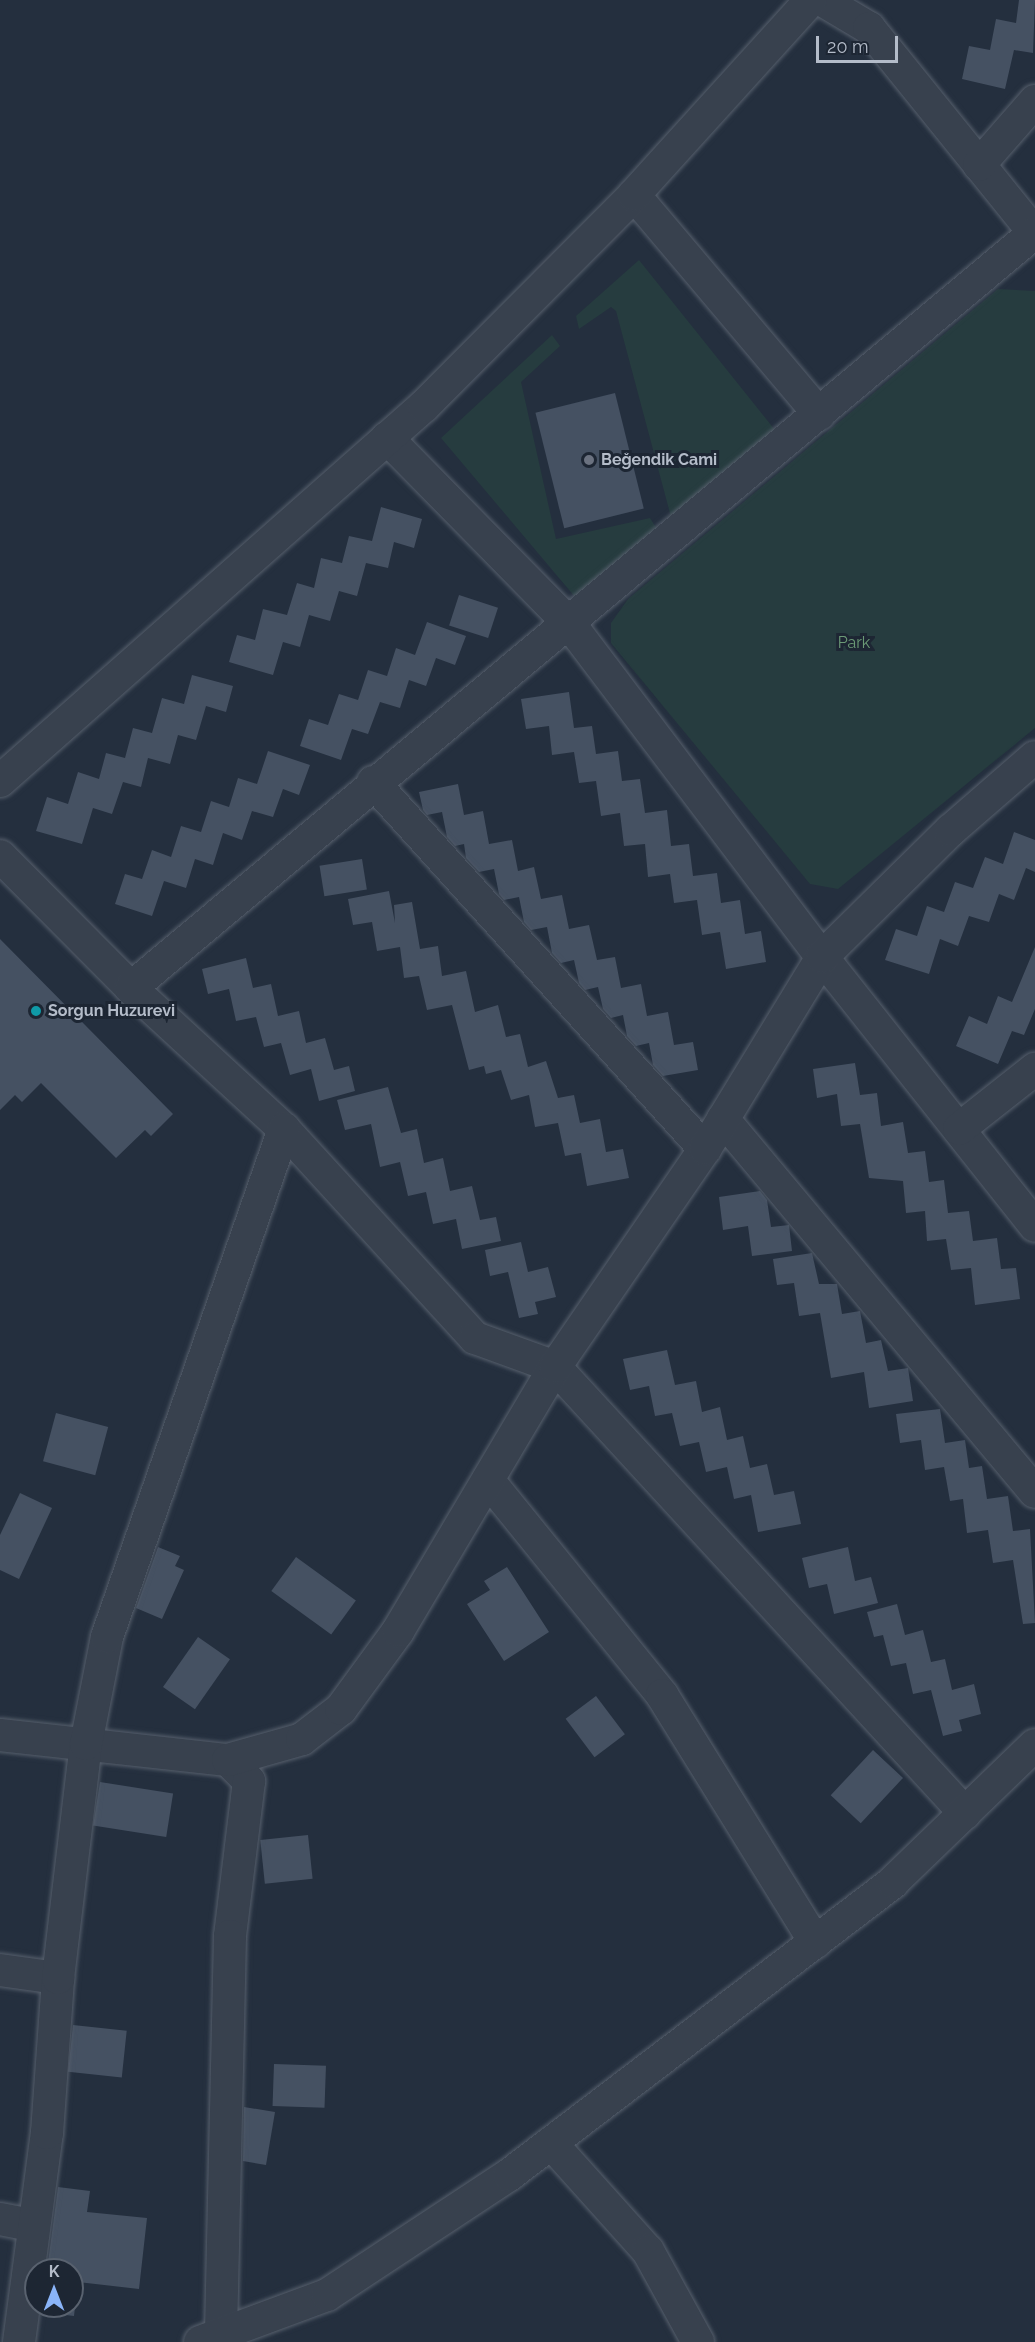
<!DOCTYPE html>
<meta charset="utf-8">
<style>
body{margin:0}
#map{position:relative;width:1035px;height:2342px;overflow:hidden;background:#242f3e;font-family:Raleway,sans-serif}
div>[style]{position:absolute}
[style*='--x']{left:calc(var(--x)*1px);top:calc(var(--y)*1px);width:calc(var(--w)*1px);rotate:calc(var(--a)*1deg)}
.green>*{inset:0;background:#263c3f}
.building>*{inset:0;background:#455162;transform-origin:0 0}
.roads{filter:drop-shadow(0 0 2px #565f6c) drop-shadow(0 0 2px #565f6c)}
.minor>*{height:32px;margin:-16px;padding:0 16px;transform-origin:16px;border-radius:16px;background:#38414e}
.dots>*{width:16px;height:16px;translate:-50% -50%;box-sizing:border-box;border:3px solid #1d2633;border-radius:50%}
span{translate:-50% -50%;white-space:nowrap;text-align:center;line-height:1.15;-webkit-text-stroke:6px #1d2633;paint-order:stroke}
.poi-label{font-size:16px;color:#b4bcc9;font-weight:700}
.left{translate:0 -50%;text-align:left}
.park-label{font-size:16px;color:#6b9a76}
.north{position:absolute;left:24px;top:2258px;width:60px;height:60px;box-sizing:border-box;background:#1d2633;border:2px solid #59626f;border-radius:50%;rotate:0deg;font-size:16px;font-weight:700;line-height:24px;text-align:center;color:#b4bcc9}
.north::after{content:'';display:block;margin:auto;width:21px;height:27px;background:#8ab4f8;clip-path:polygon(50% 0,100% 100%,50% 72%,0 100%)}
.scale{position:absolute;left:816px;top:36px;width:82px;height:27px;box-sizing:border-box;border:3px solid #b4bcc9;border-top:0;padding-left:8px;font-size:18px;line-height:21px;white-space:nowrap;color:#b4bcc9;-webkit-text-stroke:4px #1d2633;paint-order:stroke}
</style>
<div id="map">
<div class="green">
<div style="clip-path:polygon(639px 260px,775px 430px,671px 517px,616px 311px,611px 307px,579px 329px,576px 316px)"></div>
<div style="clip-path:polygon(998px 289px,1035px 291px,1035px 728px,838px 889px,810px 884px,611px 643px,611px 623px,628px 599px)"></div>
<div style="clip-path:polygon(552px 335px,560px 346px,521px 382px,556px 539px,650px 518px,657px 529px,575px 597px,441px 438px)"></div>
</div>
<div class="building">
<div style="clip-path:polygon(1019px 0,1035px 0,1033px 53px,1014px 50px,1005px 89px,962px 79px,969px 46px,990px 50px,996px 19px,1016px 23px)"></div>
<div style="left:615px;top:393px;width:119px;height:82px;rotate:76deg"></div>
<div style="clip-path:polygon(381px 507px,422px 519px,414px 548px,394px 542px,388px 568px,366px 563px,357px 596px,339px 591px,330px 621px,309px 615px,300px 647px,283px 642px,273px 675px,229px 662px,237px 635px,255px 640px,263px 609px,287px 615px,297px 583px,314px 588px,321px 558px,342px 563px,349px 536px,372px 541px)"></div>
<div style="left:459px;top:595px;width:41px;height:32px;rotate:18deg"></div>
<div style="clip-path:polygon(427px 622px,466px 636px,455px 665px,436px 658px,426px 686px,409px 680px,400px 708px,380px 702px,368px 734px,352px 729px,341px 760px,300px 746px,309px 719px,328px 725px,339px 694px,358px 700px,368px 670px,387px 676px,396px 648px,415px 655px)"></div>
<div style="clip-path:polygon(192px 675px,233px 686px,226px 712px,206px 706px,196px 740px,178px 735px,170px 764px,148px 758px,141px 787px,123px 782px,112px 814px,93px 808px,82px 844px,36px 831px,47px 797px,68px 804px,78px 772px,99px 779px,106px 753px,125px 758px,133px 728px,152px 733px,162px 698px,184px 704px)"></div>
<div style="clip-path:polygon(569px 692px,574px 728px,592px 726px,596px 754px,618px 751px,622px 781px,640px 779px,645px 813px,667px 810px,671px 846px,689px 844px,693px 876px,717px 873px,721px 903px,740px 900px,745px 934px,761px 931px,766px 962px,726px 969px,720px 932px,702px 935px,697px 900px,674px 903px,670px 874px,648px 877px,645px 844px,624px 846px,620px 813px,601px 816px,596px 781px,579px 783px,574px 752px,552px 755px,549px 726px,526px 729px,521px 699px)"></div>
<div style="clip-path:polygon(268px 751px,310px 765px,299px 795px,283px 789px,273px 817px,252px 811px,242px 840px,223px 833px,213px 865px,195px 859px,186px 888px,164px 881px,152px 916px,115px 904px,125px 874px,142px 879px,152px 850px,171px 857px,181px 826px,201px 832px,211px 801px,229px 807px,238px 778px,257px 784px)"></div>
<div style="clip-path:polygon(458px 784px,464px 815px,483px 811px,489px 844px,512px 840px,518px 871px,534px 867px,541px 899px,562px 895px,569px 929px,589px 925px,597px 960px,615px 957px,621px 988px,641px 984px,647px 1016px,668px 1012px,674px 1045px,693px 1042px,698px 1070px,663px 1076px,653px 1065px,649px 1043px,636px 1046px,627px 1036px,623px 1015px,611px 1018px,603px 1009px,598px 987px,585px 990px,579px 983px,574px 960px,561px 963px,552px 953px,547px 927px,531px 930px,524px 922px,519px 897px,504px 900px,499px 894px,494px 869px,479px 872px,466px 858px,464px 844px,455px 846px,447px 837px,442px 812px,427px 815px,423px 810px,419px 792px)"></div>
<div style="clip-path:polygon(1014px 832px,1035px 840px,1035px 872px,1026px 868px,1014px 900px,999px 894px,989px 922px,969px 916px,958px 946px,940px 939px,929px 974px,885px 960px,896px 929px,917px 936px,927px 906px,944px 912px,955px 882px,973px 888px,985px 857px,1003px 864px)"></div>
<div style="left:362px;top:859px;width:31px;height:43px;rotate:81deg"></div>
<div style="clip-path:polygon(389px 891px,395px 923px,394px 905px,412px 902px,420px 949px,438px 946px,442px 976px,466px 971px,475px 1012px,498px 1005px,506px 1037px,520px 1034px,528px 1067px,546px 1061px,558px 1098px,574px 1095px,580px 1123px,600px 1119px,606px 1152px,623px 1149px,629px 1178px,587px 1186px,581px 1153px,565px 1156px,558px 1123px,535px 1127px,529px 1095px,511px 1100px,501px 1070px,486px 1074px,484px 1066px,469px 1070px,452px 1005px,427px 1010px,419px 976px,404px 978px,400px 947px,377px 951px,372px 922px,353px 925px,348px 899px)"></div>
<div style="clip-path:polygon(0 939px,173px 1114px,151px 1136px,145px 1130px,116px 1158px,41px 1083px,22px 1102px,15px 1095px,0 1110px)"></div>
<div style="clip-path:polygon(1035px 947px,1035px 1009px,1024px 1035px,1012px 1031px,998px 1064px,956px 1046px,969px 1016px,987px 1024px,998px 996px,1012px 1002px)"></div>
<div style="clip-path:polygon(246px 958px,253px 988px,271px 984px,278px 1016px,299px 1011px,306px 1043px,325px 1038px,334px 1070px,349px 1066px,355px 1091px,319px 1101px,311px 1069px,290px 1075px,281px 1043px,264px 1047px,256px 1017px,236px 1021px,229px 989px,208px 994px,202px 969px)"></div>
<div style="clip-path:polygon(855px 1063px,860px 1095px,877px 1093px,881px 1126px,903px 1122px,908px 1153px,925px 1151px,929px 1182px,944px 1180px,948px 1213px,969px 1211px,973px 1241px,997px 1238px,1001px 1269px,1016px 1268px,1020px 1299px,975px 1305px,971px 1268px,951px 1270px,946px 1239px,927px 1241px,925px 1211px,906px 1213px,903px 1181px,869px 1178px,860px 1124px,841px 1126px,837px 1094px,817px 1098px,813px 1069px)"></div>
<div style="clip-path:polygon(388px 1087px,401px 1133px,417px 1129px,424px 1163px,443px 1158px,450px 1191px,472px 1186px,480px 1220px,496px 1217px,501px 1241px,462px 1249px,456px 1219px,433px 1224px,426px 1192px,408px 1196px,400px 1162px,380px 1167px,371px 1124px,345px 1130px,337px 1100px)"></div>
<div style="clip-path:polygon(760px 1191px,767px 1200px,771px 1227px,789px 1225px,792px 1251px,752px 1256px,748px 1226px,723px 1230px,719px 1197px)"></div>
<div style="clip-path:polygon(521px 1242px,528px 1272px,548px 1267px,556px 1297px,535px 1302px,538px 1314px,519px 1318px,508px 1272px,490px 1276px,485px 1250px)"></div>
<div style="clip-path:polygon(812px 1253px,819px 1284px,837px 1284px,842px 1314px,860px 1311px,866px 1343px,881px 1340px,888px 1371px,908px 1368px,913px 1401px,869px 1408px,864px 1372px,831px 1378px,820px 1313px,799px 1316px,794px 1283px,777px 1285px,773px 1259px)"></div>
<div style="clip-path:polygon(667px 1350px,675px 1385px,696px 1381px,702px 1412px,720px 1407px,727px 1440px,743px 1436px,750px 1468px,767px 1464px,774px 1495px,794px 1491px,801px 1524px,758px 1532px,751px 1495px,734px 1499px,727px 1467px,706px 1472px,699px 1442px,680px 1446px,672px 1413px,655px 1416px,649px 1386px,630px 1390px,623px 1359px)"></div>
<div style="clip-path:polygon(940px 1409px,945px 1443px,965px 1440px,969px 1468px,982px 1466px,987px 1499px,1008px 1496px,1013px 1531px,1030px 1529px,1035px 1623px,1023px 1624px,1013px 1560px,993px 1563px,988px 1530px,967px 1533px,963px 1499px,950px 1501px,944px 1467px,925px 1470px,921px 1440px,900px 1443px,896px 1414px)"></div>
<div style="left:56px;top:1413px;width:54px;height:50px;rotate:15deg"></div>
<div style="clip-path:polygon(20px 1493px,52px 1508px,19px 1579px,0 1570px,0 1535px)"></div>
<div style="clip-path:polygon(158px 1547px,180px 1556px,175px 1566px,184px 1570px,162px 1619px,136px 1608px)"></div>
<div style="clip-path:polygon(848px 1547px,855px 1581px,871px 1577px,878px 1603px,834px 1614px,827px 1584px,809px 1588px,802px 1558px)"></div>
<div style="left:296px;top:1557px;width:74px;height:42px;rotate:36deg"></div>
<div style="clip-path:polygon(507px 1567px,549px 1632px,504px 1661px,467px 1604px,490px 1590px,484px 1581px)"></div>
<div style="clip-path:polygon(897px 1604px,905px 1635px,923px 1630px,931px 1662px,945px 1659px,952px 1690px,974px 1684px,981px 1714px,959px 1720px,962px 1731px,943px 1736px,931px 1690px,913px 1694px,906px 1663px,891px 1666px,883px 1635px,874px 1637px,867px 1612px)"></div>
<div style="left:198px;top:1637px;width:39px;height:61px;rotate:35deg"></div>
<div style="left:596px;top:1696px;width:48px;height:38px;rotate:53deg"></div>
<div style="left:873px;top:1750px;width:41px;height:62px;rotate:43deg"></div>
<div style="left:100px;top:1782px;width:74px;height:44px;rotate:9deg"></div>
<div style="left:308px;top:1835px;width:44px;height:48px;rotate:84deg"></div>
<div style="left:73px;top:2025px;width:54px;height:47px;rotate:6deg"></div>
<div style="left:274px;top:2064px;width:52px;height:42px;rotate:2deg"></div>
<div style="clip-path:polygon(244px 2107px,275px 2112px,266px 2165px,243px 2161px)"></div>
<div style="clip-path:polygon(58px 2187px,90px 2191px,87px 2212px,147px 2218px,139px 2289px,78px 2282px,74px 2316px,41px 2312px,42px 2306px,72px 2306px,72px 2270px,47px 2270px)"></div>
</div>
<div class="roads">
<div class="minor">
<div style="--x:822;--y:0;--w:55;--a:30.8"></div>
<div style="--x:869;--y:28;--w:265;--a:51.1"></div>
<div style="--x:979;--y:165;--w:85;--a:-48.8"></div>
<div style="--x:634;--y:195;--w:287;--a:49.8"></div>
<div style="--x:387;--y:438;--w:260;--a:45.5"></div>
<div style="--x:569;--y:623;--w:419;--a:52.9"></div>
<div style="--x:822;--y:957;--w:343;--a:51.6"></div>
<div style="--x:0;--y:781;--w:566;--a:-41.49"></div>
<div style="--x:424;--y:406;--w:298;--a:-45.1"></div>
<div style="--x:634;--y:195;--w:263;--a:-47.8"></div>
<div style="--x:373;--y:782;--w:495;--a:47.9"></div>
<div style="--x:0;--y:856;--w:186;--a:45.2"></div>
<div style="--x:131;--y:988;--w:208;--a:42.7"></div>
<div style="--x:284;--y:1129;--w:283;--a:47.6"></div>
<div style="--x:475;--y:1338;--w:85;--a:19.9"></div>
<div style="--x:555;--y:1367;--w:606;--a:47.41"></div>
<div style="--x:131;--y:988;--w:1177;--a:-39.9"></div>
<div style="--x:723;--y:1119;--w:486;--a:50.1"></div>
<div style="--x:959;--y:1129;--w:97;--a:-38.3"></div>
<div style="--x:488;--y:1480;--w:277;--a:51"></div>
<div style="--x:662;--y:1695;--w:291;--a:58.2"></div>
<div style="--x:0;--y:1735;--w:229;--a:6.3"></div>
<div style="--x:228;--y:1760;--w:30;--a:45"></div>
<div style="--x:249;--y:1781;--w:156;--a:97"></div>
<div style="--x:230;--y:1936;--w:398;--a:91.3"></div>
<div style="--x:228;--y:1760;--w:77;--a:-15.8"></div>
<div style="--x:302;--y:1739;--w:49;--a:-37.6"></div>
<div style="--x:341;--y:1709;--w:97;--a:-53.8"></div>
<div style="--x:398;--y:1631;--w:307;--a:-59.3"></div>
<div style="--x:555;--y:1367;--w:265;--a:-55.5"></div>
<div style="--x:705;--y:1149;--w:225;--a:-58.6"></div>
<div style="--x:822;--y:957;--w:181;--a:-44.6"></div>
<div style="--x:951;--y:830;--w:111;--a:-41"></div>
<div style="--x:0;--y:1970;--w:59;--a:7.9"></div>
<div style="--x:551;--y:2143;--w:145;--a:48.1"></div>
<div style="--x:648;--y:2251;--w:104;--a:61.2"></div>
<div style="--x:0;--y:2219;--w:33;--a:11"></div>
<div style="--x:19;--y:2342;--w:211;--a:-82.4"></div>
<div style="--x:47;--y:2133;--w:155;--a:-85.9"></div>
<div style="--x:58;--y:1978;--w:236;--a:-83.2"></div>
<div style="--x:86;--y:1744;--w:109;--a:-78.9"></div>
<div style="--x:107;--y:1637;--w:538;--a:-70.79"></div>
<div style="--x:200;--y:2342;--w:135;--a:-20.3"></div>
<div style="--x:327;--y:2295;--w:218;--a:-33.4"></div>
<div style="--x:509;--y:2175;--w:483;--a:-37.3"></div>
<div style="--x:893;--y:1882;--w:197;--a:-44"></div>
</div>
</div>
<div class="dots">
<div style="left:589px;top:460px;background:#6b7280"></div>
<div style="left:36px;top:1011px;background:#0f9aa8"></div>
</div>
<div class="poi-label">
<span class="left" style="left:601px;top:460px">Beğendik Cami</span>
<span class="left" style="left:48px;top:1011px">Sorgun Huzurevi</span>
</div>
<div class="park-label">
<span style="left:854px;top:643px">Park</span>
</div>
<div class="north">K</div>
<div class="scale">20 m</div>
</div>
